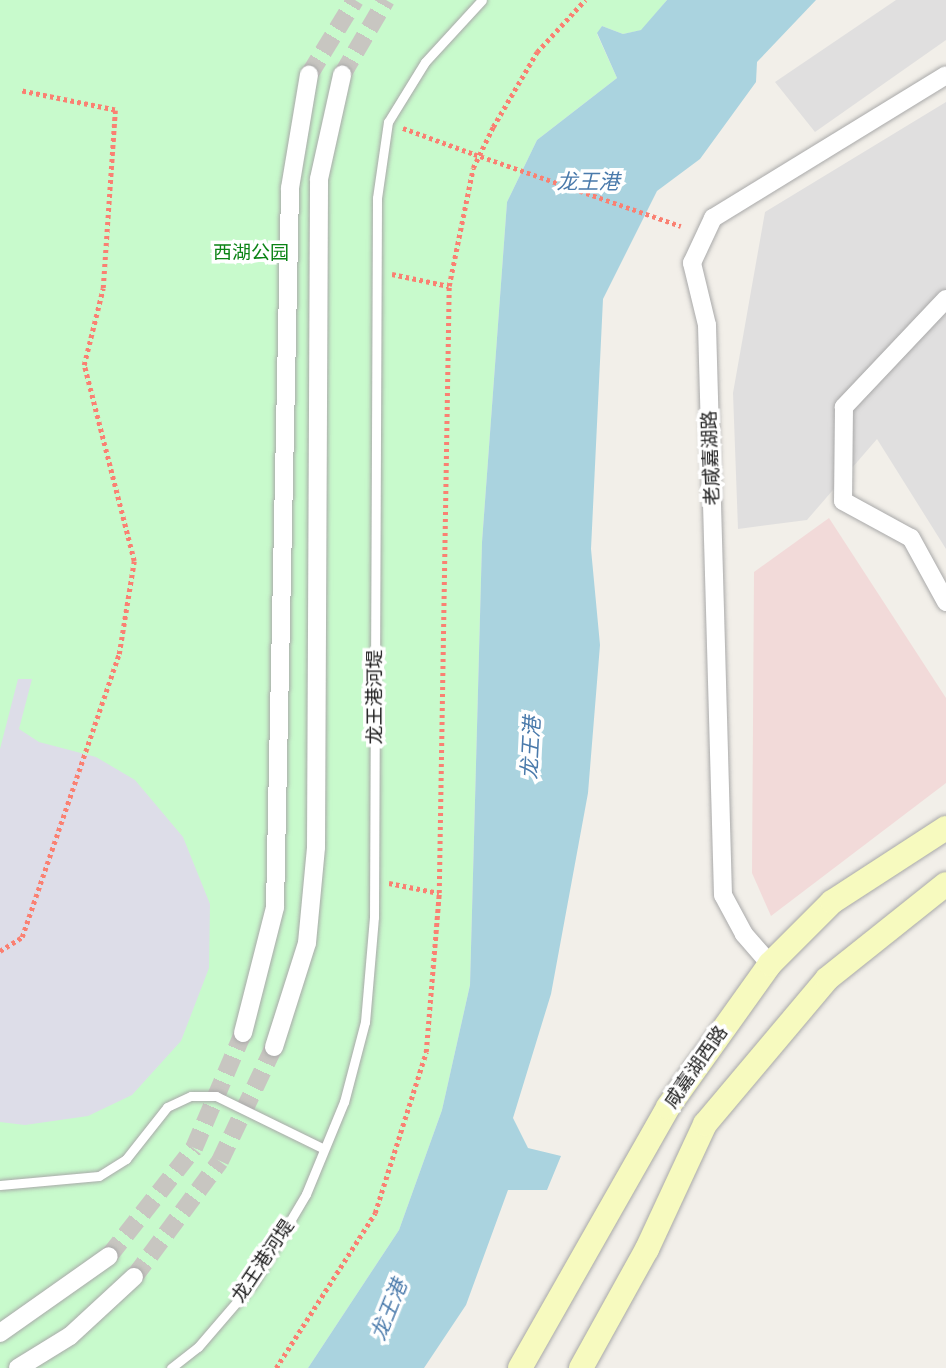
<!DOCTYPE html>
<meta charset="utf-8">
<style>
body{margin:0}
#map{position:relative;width:946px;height:1368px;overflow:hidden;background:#f2efe9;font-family:"PT Sans","Noto Sans SC",sans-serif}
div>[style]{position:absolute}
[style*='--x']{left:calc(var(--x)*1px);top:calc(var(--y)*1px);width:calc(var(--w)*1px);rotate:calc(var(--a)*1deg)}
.residential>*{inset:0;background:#e0dfdf}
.commercial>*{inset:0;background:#f2dad9}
.park>*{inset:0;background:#c8facc}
.plaza>*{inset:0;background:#dddde8}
.water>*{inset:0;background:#aad3df}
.minor-tunnel>*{height:18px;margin-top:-9px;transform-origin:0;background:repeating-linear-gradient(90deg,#c8c6c1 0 18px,transparent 0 27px)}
.path>*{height:4.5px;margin-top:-2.25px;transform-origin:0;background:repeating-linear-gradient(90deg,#fa8072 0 3.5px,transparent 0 7px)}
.roads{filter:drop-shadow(0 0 2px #a9a9a9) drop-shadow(0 0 2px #a9a9a9)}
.service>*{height:9px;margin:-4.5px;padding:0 4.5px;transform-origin:4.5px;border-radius:4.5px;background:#fff}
.minor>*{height:18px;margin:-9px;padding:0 9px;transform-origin:9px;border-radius:9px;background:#fff}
.secondary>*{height:24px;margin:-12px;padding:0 12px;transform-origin:12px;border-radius:12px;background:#f7fabf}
.path-bridge>*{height:4.5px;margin-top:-2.25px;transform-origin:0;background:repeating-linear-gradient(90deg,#fa8072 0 3.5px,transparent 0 7px)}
span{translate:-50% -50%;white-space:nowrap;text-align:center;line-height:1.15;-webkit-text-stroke:7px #fff;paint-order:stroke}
.park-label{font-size:19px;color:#0c8416}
.street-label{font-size:19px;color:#222}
.water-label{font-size:21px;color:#4a7aab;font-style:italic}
</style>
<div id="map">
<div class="residential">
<div style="clip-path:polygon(896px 0,946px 0,946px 40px,815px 132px,775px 82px)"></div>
<div style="clip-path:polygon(946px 102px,946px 549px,877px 439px,807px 520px,738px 529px,733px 393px,765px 212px)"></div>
</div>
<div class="commercial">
<div style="clip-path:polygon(829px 518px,946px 698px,946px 783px,771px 916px,752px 873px,754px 572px)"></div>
</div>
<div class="park">
<div style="clip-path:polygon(0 0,667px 0,642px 30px,623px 34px,602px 26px,597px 34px,617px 78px,537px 140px,507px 202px,482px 542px,470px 985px,442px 1110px,399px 1230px,308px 1368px,0 1368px)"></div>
</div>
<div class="plaza">
<div style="clip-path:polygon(18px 679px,32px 679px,19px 729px,39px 742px,96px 757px,135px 780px,183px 837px,210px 904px,209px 968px,181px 1041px,132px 1095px,88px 1116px,25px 1125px,0 1122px,0 749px)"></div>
</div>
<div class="water">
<div style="clip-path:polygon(667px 0,816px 0,757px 62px,756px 82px,700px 159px,657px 191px,603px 299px,591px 549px,600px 645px,588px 793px,551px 994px,513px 1118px,528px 1148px,561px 1156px,547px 1190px,508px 1190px,466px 1305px,424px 1368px,308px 1368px,399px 1230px,442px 1110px,470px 985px,482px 542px,507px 202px,537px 140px,617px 78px,597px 33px,602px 26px,623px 34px,641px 30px)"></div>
</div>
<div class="minor-tunnel">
<div style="--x:309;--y:75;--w:88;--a:-58.5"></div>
<div style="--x:342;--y:75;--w:87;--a:-59.6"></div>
<div style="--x:109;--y:1256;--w:137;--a:-51.8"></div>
<div style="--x:194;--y:1148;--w:125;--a:-66.9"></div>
<div style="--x:134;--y:1277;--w:144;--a:-53.4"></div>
<div style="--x:220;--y:1161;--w:126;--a:-64.7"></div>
</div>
<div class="path">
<div style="--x:403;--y:128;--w:76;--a:20.1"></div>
<div style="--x:392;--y:274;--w:58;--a:11.9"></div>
<div style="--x:389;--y:883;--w:51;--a:11.3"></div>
<div style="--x:0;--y:951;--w:26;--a:-32"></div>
<div style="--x:22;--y:937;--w:299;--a:-71.1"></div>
<div style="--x:119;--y:654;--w:94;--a:-80.8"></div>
<div style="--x:134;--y:561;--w:202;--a:-104.3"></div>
<div style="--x:84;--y:365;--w:79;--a:-76.1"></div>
<div style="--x:103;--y:288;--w:178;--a:-86.1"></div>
<div style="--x:115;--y:110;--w:95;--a:-168.5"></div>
<div style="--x:276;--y:1368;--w:184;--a:-57.4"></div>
<div style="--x:375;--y:1213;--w:169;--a:-72.4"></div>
<div style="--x:426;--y:1052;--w:160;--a:-85.3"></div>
<div style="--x:439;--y:893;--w:607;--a:-89.06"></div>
<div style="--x:449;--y:286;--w:120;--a:-78.5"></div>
<div style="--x:473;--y:168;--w:46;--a:-64"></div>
<div style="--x:493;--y:127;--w:87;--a:-59.6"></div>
<div style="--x:537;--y:52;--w:71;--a:-47.3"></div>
</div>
<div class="roads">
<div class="service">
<div style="--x:0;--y:1185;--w:99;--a:-5.2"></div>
<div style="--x:99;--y:1176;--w:32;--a:-32"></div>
<div style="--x:126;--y:1159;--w:66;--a:-51.7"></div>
<div style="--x:167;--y:1107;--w:26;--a:-25"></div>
<div style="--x:191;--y:1096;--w:25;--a:0"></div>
<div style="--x:216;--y:1096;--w:120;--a:26.1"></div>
<div style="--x:171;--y:1368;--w:34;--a:-38"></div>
<div style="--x:198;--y:1347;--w:86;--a:-49.3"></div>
<div style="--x:254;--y:1282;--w:102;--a:-59.4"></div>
<div style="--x:306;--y:1194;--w:100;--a:-67.6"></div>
<div style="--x:344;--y:1102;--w:83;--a:-75.3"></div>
<div style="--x:365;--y:1022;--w:105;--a:-85.1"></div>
<div style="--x:374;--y:917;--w:719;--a:-89.76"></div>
<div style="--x:377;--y:198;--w:77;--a:-81.8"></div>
<div style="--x:388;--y:122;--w:70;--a:-58.3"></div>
<div style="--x:425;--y:62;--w:84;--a:-47.4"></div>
</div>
<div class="minor">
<div style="--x:946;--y:299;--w:149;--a:133.4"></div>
<div style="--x:844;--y:407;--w:94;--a:90.6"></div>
<div style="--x:843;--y:501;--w:77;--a:28.6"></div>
<div style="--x:911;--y:538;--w:73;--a:61.3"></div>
<div style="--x:770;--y:964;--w:40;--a:-131"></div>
<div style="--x:744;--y:934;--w:44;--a:-118.3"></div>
<div style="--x:723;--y:895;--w:570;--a:-91.61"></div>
<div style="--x:707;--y:325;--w:64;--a:-103.6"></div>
<div style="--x:692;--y:263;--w:50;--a:-65"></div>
<div style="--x:713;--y:218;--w:273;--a:-31.5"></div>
<div style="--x:243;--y:1033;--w:130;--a:-75.7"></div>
<div style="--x:275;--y:907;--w:719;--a:-88.8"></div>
<div style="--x:290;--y:188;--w:115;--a:-80.5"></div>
<div style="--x:274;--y:1047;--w:109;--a:-72.4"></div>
<div style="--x:307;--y:943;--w:96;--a:-84.6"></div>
<div style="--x:316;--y:847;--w:668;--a:-89.74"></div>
<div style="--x:319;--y:179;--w:107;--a:-77.5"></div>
<div style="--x:0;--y:1333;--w:133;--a:-35.2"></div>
<div style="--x:18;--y:1368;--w:61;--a:-31.6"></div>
<div style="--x:70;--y:1336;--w:87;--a:-42.7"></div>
</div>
<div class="secondary">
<div style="--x:520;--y:1368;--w:300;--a:-60.4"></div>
<div style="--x:668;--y:1107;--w:176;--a:-54.5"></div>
<div style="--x:770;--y:964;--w:88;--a:-45"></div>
<div style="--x:832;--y:902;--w:136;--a:-33"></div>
<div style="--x:581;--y:1368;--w:136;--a:-61"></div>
<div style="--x:647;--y:1249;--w:138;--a:-65.1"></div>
<div style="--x:705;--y:1124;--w:189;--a:-49.9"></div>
<div style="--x:827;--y:979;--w:152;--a:-38.6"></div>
</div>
</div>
<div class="path-bridge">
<div style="--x:474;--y:154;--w:219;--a:19.2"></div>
</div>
<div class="park-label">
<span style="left:251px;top:253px">西湖公园</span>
</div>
<div class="street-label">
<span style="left:711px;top:458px;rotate:-92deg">老咸嘉湖路</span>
<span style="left:375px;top:697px;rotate:-90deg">龙王港河堤</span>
<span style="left:696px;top:1067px;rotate:-55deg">咸嘉湖西路</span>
<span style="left:263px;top:1261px;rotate:-56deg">龙王港河堤</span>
</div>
<div class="water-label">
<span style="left:588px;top:182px">龙王港</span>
<span style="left:531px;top:748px;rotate:-87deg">龙王港</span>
<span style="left:389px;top:1310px;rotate:-68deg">龙王港</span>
</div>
</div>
